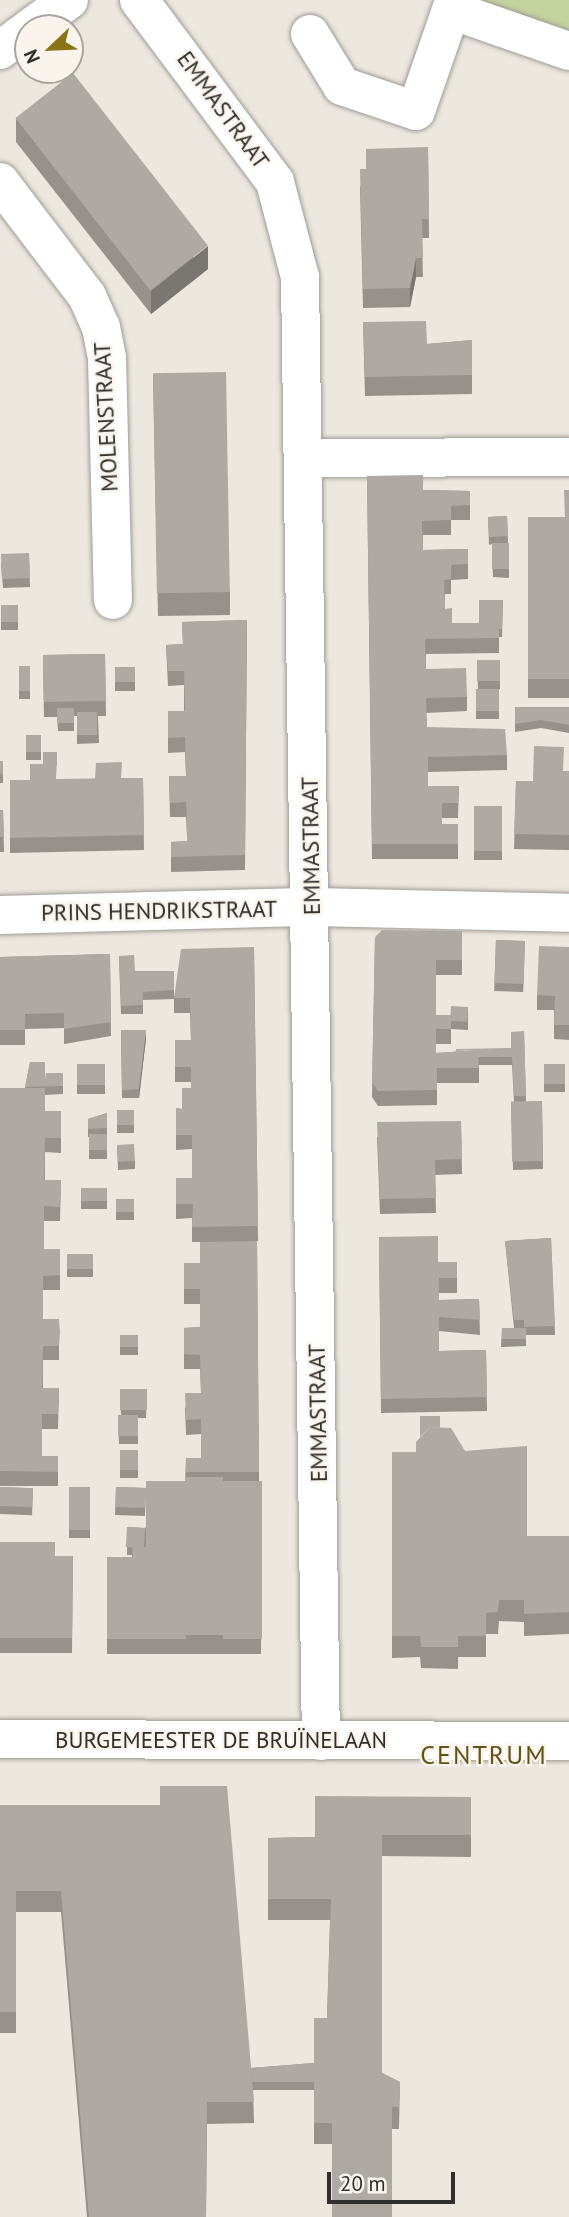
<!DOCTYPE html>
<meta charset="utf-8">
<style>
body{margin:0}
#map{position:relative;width:569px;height:2217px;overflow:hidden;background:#ece7df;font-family:"PT Sans",sans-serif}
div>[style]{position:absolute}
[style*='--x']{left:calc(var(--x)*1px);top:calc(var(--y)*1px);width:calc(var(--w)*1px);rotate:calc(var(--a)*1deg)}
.green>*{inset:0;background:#c5d39e}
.roads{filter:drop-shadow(0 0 2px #a19c95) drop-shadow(0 0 2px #a19c95)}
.minor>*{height:38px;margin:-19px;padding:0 19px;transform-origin:19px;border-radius:19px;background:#fff}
.tertiary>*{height:38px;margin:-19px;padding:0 19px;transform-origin:19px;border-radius:19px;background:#fff}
.wall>*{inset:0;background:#96918b;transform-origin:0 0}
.shaded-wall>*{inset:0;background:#7a7671}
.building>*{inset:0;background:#aea9a2;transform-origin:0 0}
span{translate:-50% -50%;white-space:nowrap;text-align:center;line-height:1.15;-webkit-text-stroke:5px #faf4ec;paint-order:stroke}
.street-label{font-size:23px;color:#312f2c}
.quarter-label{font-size:26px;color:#625417;letter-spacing:2px}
.north{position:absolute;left:14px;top:14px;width:70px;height:70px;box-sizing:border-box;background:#faf4ec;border:2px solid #aaa59f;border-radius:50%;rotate:247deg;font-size:19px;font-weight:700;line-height:28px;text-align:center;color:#312f2c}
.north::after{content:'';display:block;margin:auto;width:24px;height:32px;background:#897518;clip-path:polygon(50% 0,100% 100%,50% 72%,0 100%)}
.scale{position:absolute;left:327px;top:2172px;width:128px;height:32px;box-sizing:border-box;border:4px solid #312f2c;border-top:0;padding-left:9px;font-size:21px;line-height:24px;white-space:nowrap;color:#312f2c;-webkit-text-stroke:5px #faf4ec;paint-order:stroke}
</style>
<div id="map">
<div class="green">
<div style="clip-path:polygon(467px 0,569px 0,569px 34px)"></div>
</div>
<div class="roads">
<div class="minor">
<div style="--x:139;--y:0;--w:227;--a:53.2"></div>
<div style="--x:275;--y:182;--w:98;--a:75.3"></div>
<div style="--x:300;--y:277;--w:1464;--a:89.18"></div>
<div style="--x:30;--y:28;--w:48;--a:-35.7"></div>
<div style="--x:310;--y:34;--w:61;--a:58.4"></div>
<div style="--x:342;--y:86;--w:78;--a:18.7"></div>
<div style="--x:416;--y:111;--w:107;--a:-70.9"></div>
<div style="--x:451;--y:10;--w:125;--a:19.2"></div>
<div style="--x:0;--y:50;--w:34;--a:-36"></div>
<div style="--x:0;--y:182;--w:143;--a:52.7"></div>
<div style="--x:87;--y:296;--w:34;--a:66"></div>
<div style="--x:101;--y:327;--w:32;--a:79"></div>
<div style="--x:107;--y:358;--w:242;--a:88.6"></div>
<div style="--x:304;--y:458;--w:265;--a:-0.2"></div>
<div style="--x:0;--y:915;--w:313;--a:-1.5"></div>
<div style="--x:313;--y:907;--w:256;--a:1.3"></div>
</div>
<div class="tertiary">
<div style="--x:0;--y:1739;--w:569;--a:0.2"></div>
</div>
</div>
<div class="wall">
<div style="clip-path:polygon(16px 118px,208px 269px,151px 314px,16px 142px)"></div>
<div style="clip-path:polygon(428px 147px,429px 238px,422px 238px,423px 277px,416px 277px,410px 307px,363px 308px,360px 188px,366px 169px)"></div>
<div style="clip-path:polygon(363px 322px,427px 344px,472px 340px,472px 394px,365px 396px)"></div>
<div style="clip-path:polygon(153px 374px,230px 592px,230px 615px,158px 616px)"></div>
<div style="clip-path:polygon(367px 476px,423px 490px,470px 491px,470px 520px,451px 520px,451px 535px,423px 535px,423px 550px,468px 549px,468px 579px,451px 580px,451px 594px,445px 594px,445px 609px,452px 623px,479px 623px,503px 600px,502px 637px,499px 637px,499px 653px,426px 654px,426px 669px,467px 697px,467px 711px,426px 713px,427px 727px,507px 755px,507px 770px,428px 772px,428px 786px,459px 786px,458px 818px,442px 818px,442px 824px,458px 824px,458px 859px,372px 859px)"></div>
<div style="clip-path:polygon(569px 490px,569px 698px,528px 698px,528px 517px,565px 517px)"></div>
<div style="clip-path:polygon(507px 516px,508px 543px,509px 543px,509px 578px,493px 577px,492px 544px,489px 545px,488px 517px)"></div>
<div style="clip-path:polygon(29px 553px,30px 587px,3px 588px,1px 563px)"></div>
<div style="left:1px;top:605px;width:17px;height:25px"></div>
<div style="clip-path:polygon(247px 620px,245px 870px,171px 872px,171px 842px,187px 841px,187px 837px,186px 817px,170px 817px,169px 776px,186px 776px,185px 752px,168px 753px,168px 711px,184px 711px,184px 685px,168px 686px,166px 645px,183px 644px,182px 622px)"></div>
<div style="clip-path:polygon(105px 654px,106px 716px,98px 716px,99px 743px,77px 744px,77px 716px,74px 716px,74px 731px,58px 731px,57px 717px,44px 717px,43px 655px)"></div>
<div style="clip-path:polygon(500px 660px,500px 689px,488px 689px,499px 689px,499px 719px,476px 719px,476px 689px,478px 689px,477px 661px)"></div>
<div style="left:19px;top:666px;width:11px;height:33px"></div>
<div style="left:115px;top:667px;width:20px;height:24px"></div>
<div style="clip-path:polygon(515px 707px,569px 707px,569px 733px,541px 728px,515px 732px)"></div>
<div style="left:41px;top:735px;width:25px;height:15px;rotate:90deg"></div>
<div style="clip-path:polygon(57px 752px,56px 779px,143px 778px,144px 850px,10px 853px,10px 780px,30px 780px,43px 764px)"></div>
<div style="left:0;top:761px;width:3px;height:22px"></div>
<div style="clip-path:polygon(564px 771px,569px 771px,569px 850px,514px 849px,516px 781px,533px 781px)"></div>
<div style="left:474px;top:806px;width:28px;height:54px"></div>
<div style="clip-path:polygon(0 810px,3px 810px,4px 852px,0 852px)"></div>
<div style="clip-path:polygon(462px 931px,462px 975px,436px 975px,436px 1015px,451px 1015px,468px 1007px,468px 1030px,451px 1029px,451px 1044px,436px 1044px,436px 1053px,511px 1048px,524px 1031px,526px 1102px,542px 1101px,543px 1169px,513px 1170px,511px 1102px,514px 1102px,512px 1065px,479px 1065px,479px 1083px,437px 1083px,437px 1105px,378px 1106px,372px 1097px,375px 937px)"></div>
<div style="left:496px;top:940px;width:29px;height:51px;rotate:2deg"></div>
<div style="clip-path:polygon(254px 947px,258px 1241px,223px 1241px,257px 1241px,259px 1481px,262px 1481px,261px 1654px,107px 1654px,107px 1557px,132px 1557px,132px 1555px,127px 1555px,127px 1527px,145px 1528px,185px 1481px,186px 1458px,201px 1458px,201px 1434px,186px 1435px,185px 1408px,201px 1393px,200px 1369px,184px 1369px,184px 1328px,200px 1327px,200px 1304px,184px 1304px,184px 1263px,200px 1263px,200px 1242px,192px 1242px,192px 1218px,176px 1219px,176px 1178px,192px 1178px,192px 1149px,176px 1150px,176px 1108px,182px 1109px,191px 1088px,191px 1082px,175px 1082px,175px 1040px,191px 1040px,190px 1013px,174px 1013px,174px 999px,143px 1000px,143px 1014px,121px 1014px,119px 956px,135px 971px,174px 971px,174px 996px)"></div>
<div style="clip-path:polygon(569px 947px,569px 1040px,554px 1039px,554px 1010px,537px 1010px,537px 995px)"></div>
<div style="clip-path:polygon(110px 954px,111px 1036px,64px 1044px,64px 1028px,25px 1029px,25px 1045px,0 1045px,0 957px)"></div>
<div style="clip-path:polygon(121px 1030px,146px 1038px,139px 1098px,122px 1098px)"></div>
<div style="clip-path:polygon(30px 1062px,45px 1079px,63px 1073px,63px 1094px,45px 1095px,45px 1111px,61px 1111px,61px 1153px,45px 1152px,45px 1180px,61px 1180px,60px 1221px,44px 1221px,44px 1249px,60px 1249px,60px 1290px,43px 1290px,43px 1319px,59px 1319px,59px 1360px,43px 1360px,43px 1388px,59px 1388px,58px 1429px,42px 1429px,42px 1456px,58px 1456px,58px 1486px,0 1486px,0 1088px,25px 1088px)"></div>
<div style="left:77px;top:1064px;width:28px;height:30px"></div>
<div style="left:544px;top:1064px;width:21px;height:28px"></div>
<div style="left:117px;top:1110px;width:17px;height:23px"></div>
<div style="clip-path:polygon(107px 1113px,107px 1159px,89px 1159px,89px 1137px,88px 1137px,88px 1119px)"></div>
<div style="clip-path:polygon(461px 1121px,462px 1174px,435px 1175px,436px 1213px,380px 1214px,377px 1137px)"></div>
<div style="clip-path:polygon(117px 1145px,135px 1161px,135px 1169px,118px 1170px)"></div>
<div style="left:81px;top:1188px;width:26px;height:21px"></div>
<div style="left:116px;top:1199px;width:18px;height:21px"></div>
<div style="clip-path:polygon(379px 1237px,438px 1262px,457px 1262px,457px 1293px,439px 1293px,439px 1300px,479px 1299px,480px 1335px,439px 1331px,439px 1351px,486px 1350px,487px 1411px,381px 1413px)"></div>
<div style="clip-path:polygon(551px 1238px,555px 1335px,526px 1335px,526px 1346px,501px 1347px,502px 1328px,514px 1328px,505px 1241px)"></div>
<div style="left:67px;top:1254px;width:26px;height:23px"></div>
<div style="left:138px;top:1335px;width:20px;height:18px;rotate:90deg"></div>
<div style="clip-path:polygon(120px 1389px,147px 1389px,146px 1418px,138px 1418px,138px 1444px,119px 1444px,118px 1415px,121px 1415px)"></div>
<div style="clip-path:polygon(440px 1428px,465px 1451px,527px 1536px,569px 1536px,569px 1634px,524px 1636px,524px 1622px,499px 1621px,498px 1634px,486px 1634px,486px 1657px,458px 1657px,458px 1669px,421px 1668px,420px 1657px,392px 1658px,392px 1452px,416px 1452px)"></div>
<div style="left:120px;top:1450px;width:18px;height:28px"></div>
<div style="left:0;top:1487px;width:33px;height:27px;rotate:2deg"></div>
<div style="left:69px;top:1487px;width:21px;height:51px"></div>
<div style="left:116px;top:1487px;width:30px;height:28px;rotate:2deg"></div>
<div style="clip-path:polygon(0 1542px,55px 1556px,73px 1556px,72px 1653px,0 1653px)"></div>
<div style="clip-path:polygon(471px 1797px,471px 1857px,382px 1856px,382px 2073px,400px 2082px,399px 2129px,392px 2129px,332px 2144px,314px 2144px,314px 2090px,253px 2090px,254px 2123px,207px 2124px,206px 2217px,87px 2217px,61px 1912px,16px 1912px,16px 2033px,0 2033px,0 1805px,251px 2068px,314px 2063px,327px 2018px,330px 1920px,268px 1920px,268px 1838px,315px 1837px)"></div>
</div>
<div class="shaded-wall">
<div style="clip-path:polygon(208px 246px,208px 269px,151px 314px,151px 291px)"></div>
<div style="clip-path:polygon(416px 258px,416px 277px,410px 307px,410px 288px)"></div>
<div style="clip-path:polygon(146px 1030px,146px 1038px,139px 1098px,139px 1089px)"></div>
</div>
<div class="building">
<div style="left:73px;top:73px;width:219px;height:73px;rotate:52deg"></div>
<div style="clip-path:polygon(428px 147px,429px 219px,422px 219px,423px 258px,416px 258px,410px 288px,363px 289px,360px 169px,366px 169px,366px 149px)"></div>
<div style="clip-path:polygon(426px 321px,427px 344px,472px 340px,472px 375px,365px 377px,363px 322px)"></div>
<div style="left:226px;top:372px;width:220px;height:73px;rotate:89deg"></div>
<div style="clip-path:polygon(423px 475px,423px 490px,470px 491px,470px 505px,451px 506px,451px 520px,422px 521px,423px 550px,468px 549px,468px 564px,451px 565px,451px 579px,444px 580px,445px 609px,452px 608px,452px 623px,499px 623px,499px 638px,425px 639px,426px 669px,466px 668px,467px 697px,426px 698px,427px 727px,505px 729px,507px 755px,428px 757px,428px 786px,459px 786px,458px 803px,442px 803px,442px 824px,458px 824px,458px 844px,372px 844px,367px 476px)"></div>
<div style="clip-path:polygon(564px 490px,569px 490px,569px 679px,528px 679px,528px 517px,565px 517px)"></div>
<div style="left:507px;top:516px;width:20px;height:19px;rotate:87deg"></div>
<div style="left:492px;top:543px;width:17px;height:26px"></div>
<div style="left:29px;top:553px;width:25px;height:28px;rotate:88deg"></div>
<div style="clip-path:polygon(479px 600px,503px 600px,502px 629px,499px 629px,499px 623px,479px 623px)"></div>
<div style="left:1px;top:605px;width:17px;height:17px"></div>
<div style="clip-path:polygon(247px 620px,245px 855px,171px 857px,171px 842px,187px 841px,187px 822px,186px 802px,170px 803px,169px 776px,186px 776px,185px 737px,168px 738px,168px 711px,185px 711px,184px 671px,168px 671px,166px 645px,183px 644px,182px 622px)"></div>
<div style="left:105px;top:654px;width:47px;height:62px;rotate:89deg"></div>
<div style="left:500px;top:660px;width:21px;height:23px;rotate:90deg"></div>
<div style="left:19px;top:666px;width:11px;height:25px"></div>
<div style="left:115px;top:667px;width:20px;height:15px"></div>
<div style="left:476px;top:689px;width:23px;height:22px"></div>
<div style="clip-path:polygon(515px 707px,569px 707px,569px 725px,541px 720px,515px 724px)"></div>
<div style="left:57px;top:708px;width:17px;height:15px"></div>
<div style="left:77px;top:712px;width:20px;height:23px"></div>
<div style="left:41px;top:735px;width:17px;height:15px;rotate:90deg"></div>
<div style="clip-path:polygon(534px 746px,564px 747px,563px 771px,569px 771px,569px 835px,514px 834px,516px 781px,533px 781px)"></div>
<div style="clip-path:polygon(43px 752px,57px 752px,57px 766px,56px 766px,56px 764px,43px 764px)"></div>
<div style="left:0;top:761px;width:3px;height:13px"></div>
<div style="clip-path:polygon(122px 762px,121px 778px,143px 778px,144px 835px,10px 838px,10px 780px,30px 780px,30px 764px,56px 764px,56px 779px,95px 779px,96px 763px)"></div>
<div style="left:474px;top:806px;width:28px;height:45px"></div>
<div style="clip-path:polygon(0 810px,3px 810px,4px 837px,0 837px)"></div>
<div style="clip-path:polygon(382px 930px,462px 931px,462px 960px,436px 960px,436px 1015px,451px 1015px,451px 1029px,436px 1029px,436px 1053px,478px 1050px,479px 1068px,437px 1068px,437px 1090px,378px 1091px,372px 1082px,375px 937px)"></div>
<div style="left:496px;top:940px;width:29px;height:43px;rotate:2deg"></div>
<div style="clip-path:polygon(539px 946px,569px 947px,569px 1025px,554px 1025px,555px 996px,537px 995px)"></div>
<div style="clip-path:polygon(254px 947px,258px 1226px,192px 1227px,193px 1204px,176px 1204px,176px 1178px,192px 1178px,192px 1135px,176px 1135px,176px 1108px,182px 1109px,182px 1088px,191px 1088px,191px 1067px,175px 1067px,175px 1040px,191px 1040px,190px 998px,174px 998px,181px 949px)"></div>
<div style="clip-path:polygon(110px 954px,111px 1022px,64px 1029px,64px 1013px,25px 1014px,25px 1030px,0 1030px,0 957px)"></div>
<div style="clip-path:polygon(134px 955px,135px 971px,174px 971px,174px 990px,143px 992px,143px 1005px,121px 1006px,119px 956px)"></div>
<div style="left:451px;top:1006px;width:17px;height:15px;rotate:3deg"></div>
<div style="clip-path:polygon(121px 1030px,146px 1030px,139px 1089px,122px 1090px)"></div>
<div style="clip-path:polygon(524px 1031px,526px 1096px,514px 1096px,512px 1057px,478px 1057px,478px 1050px,456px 1051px,456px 1049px,511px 1048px,511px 1032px)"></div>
<div style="clip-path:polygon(30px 1062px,45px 1062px,45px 1079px,46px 1073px,63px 1073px,63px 1086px,25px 1087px)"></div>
<div style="left:77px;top:1064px;width:28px;height:21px"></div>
<div style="left:544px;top:1064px;width:21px;height:20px"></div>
<div style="clip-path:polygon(0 1088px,45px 1088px,45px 1111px,61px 1111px,61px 1138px,45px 1138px,44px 1180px,61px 1180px,60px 1207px,44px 1206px,44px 1249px,60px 1249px,60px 1275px,43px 1276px,43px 1319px,59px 1319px,60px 1332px,59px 1346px,43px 1346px,42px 1388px,59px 1388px,58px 1414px,42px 1414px,42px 1456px,58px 1456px,58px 1472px,0 1471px)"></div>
<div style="left:542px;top:1101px;width:60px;height:31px;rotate:89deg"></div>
<div style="left:117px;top:1110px;width:17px;height:15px"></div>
<div style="clip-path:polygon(107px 1113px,107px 1128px,88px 1129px,88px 1119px)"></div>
<div style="clip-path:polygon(461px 1121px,462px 1159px,435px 1160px,436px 1198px,380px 1199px,377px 1122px)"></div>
<div style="left:89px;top:1134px;width:18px;height:16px"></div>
<div style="left:134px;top:1144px;width:17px;height:17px;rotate:87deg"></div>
<div style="left:81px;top:1188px;width:26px;height:13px"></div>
<div style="left:116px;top:1199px;width:18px;height:13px"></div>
<div style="clip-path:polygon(438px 1236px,438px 1262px,457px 1262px,457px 1278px,439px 1278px,439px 1300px,479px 1299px,480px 1320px,439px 1317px,439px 1351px,486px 1350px,487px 1397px,381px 1399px,379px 1237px)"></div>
<div style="clip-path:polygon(551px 1238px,555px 1326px,524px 1327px,524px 1320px,514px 1320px,505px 1241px)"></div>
<div style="clip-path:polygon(257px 1241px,259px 1472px,186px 1472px,186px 1458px,201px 1458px,201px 1419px,186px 1420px,185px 1393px,201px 1393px,200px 1355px,184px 1354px,184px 1328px,200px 1327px,200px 1289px,184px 1289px,184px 1263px,200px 1263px,200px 1242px)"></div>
<div style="left:67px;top:1254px;width:26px;height:15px"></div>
<div style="left:502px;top:1328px;width:24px;height:11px"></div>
<div style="left:138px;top:1335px;width:12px;height:18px;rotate:90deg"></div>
<div style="left:120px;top:1389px;width:27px;height:21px"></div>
<div style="left:118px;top:1415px;width:20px;height:21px"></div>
<div style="clip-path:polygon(420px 1416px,440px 1416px,440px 1428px,430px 1427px,420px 1437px)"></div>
<div style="clip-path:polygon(430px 1427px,451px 1428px,465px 1451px,527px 1446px,527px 1536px,569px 1536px,569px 1612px,524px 1614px,524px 1600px,499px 1600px,498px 1612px,486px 1613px,486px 1636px,458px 1636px,458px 1647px,421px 1647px,420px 1636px,392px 1636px,392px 1452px,416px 1452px,416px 1442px)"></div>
<div style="left:120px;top:1450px;width:18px;height:20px"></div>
<div style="left:185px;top:1477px;width:38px;height:158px"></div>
<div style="clip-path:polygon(146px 1481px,185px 1481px,186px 1639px,107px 1639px,107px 1557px,133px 1557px,132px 1547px,146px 1547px)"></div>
<div style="left:223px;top:1481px;width:39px;height:158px"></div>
<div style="left:0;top:1487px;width:33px;height:19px;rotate:2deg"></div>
<div style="left:69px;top:1487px;width:21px;height:43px"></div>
<div style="left:116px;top:1487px;width:30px;height:20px;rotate:2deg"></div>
<div style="left:127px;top:1527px;width:18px;height:20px;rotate:3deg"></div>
<div style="clip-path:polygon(0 1542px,55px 1542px,55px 1556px,73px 1556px,72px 1638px,0 1638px)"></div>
<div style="clip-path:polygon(160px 1786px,227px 1786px,254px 2102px,207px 2102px,206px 2217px,89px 2217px,61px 1891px,16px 1891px,16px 2012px,0 2012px,0 1805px,160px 1805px)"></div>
<div style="clip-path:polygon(315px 1796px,471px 1797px,471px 1835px,382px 1835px,382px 2073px,400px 2082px,399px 2107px,392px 2107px,392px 2217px,332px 2217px,332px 2123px,314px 2123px,314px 2018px,327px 2018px,331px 1899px,268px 1899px,268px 1838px,315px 1837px)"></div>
<div style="clip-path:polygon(314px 2063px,314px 2082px,252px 2082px,251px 2068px)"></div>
</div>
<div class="street-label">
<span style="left:223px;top:110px;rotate:54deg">EMMASTRAAT</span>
<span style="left:106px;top:417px;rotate:-93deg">MOLENSTRAAT</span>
<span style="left:311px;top:846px;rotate:-91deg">EMMASTRAAT</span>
<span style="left:159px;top:911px;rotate:-1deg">PRINS HENDRIKSTRAAT</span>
<span style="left:318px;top:1413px;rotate:-91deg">EMMASTRAAT</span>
<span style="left:221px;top:1740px">BURGEMEESTER DE BRUÏNELAAN</span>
</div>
<div class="quarter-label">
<span style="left:484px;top:1755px">CENTRUM</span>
</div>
<div class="north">N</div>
<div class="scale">20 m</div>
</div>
